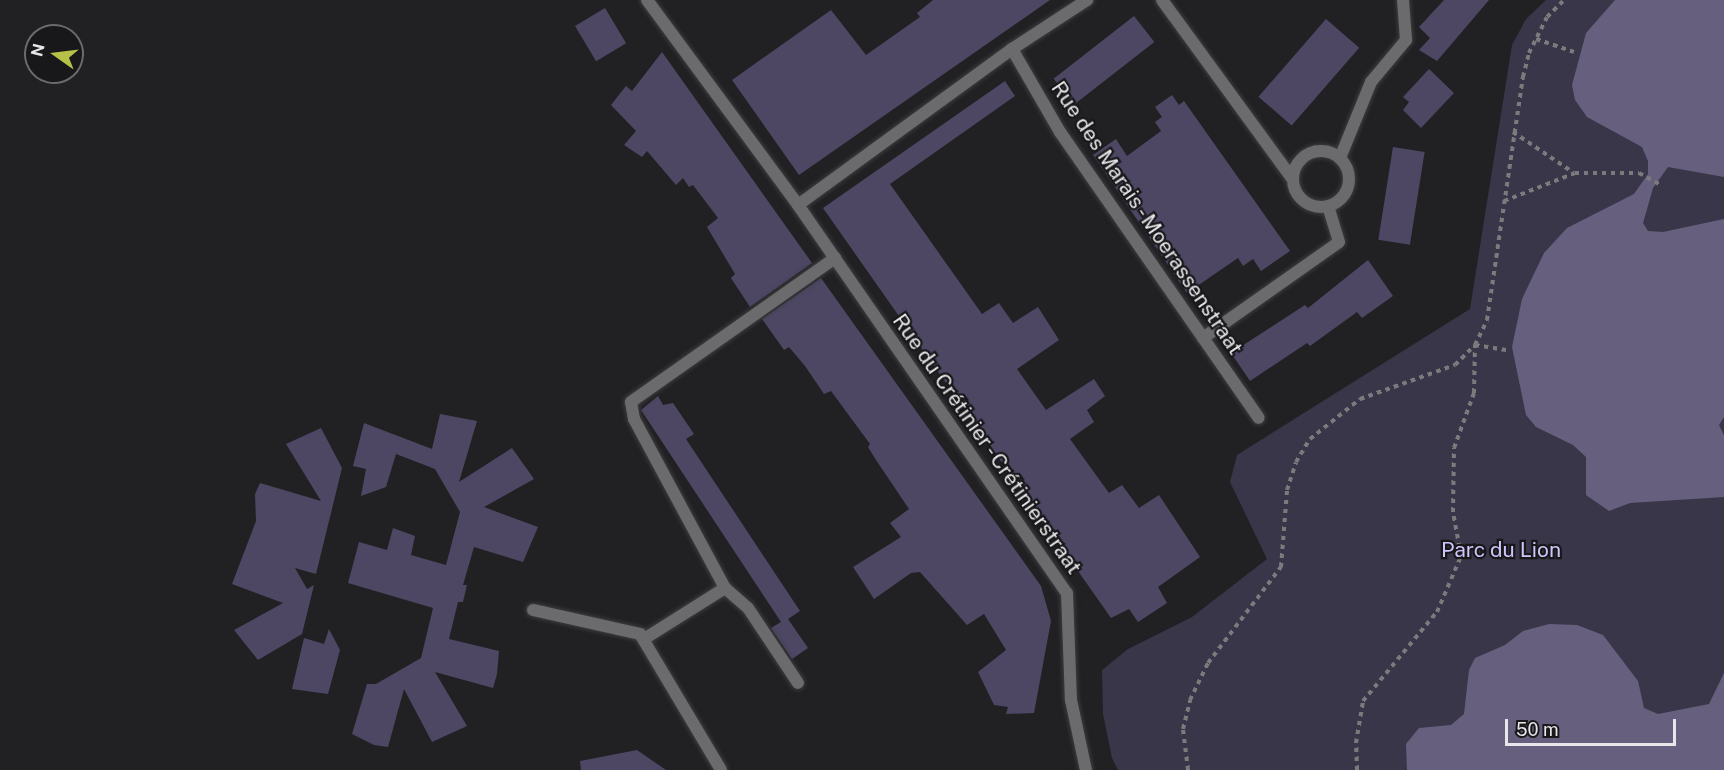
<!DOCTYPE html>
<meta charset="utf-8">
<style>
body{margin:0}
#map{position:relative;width:1724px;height:770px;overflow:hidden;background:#212023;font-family:"Public Sans",sans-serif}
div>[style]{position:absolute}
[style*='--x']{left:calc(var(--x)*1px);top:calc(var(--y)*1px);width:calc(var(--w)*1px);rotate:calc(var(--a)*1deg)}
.green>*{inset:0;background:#3a3649}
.water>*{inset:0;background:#66607e}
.building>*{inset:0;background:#4d4764;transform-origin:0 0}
.path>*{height:4px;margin-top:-2px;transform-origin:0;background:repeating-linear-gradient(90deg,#7b7b7d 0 4.5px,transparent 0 9px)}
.roads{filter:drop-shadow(0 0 2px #3d3c3f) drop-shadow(0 0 2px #3d3c3f)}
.service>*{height:12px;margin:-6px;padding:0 6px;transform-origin:6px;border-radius:6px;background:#6b6b6d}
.minor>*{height:12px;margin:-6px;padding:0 6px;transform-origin:6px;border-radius:6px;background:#6b6b6d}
.minor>.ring{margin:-6px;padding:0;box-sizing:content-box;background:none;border:12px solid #6b6b6d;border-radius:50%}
span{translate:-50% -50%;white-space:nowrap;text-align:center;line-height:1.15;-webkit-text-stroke:4.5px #18171a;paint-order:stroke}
.street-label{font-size:21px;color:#e7e7e9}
.park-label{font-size:21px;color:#d0c4fc}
.north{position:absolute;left:24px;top:24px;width:60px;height:60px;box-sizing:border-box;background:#18171a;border:2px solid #6b6a6d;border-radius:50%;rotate:284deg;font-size:16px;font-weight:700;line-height:24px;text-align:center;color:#e7e7e9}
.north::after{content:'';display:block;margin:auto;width:21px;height:27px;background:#b6c148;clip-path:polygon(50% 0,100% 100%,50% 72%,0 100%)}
.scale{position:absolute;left:1505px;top:719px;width:171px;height:27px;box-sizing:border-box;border:3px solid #e7e7e9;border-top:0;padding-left:8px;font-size:18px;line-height:21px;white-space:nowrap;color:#e7e7e9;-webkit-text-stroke:4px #18171a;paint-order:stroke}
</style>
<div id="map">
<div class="green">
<div style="clip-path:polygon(1546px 0,1724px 0,1724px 770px,1118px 770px,1112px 758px,1103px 714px,1102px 670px,1128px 649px,1192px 617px,1267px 559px,1230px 482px,1237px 455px,1470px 309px,1512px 45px,1526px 19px)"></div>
</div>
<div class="water">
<div style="clip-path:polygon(1615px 0,1724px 0,1724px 177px,1668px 167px,1653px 188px,1643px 223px,1648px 231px,1663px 232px,1724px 219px,1724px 417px,1719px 425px,1724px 435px,1724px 497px,1630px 503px,1609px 511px,1586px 495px,1586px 457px,1573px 445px,1536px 427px,1526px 415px,1512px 347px,1522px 299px,1544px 253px,1567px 228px,1634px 194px,1648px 174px,1648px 161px,1642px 147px,1587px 117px,1575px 100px,1572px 85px,1586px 33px)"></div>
<div style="clip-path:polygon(1549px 624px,1577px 625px,1603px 635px,1638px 681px,1644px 708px,1658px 714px,1709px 704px,1724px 673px,1724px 770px,1407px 770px,1406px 744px,1419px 728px,1451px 725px,1464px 714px,1469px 670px,1475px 658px,1505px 645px,1523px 631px)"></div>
</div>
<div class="building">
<div style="clip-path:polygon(933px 0,1050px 0,799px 175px,732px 80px,831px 10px,866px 55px,920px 17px,917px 13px)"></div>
<div style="clip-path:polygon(1444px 0,1489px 0,1437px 61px,1419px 50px,1430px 38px,1419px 27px)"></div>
<div style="left:605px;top:8px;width:41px;height:35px;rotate:59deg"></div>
<div style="left:1134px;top:16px;width:33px;height:102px;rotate:52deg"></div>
<div style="left:1326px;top:19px;width:44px;height:103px;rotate:41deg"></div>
<div style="clip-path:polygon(662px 52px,812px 263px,750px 307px,731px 278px,735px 274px,707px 227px,718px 218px,693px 185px,689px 187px,683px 178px,676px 185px,647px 151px,642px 157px,624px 145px,636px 131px,611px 105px,626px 86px,632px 91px)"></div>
<div style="clip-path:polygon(1429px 69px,1454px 93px,1421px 128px,1403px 110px,1409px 102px,1403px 97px)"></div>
<div style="clip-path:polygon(1005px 81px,1015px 96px,890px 184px,982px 314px,999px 303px,1013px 323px,1038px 307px,1059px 340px,1017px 369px,1046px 410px,1094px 379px,1105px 396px,1087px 410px,1094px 422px,1070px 439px,1109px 493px,1122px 485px,1139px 508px,1159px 495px,1200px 557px,1158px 587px,1167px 603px,1138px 622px,1129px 609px,1111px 618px,823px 208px)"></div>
<div style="clip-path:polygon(1172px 95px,1179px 105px,1184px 101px,1290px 251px,1261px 271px,1253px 259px,1243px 266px,1238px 258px,1187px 293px,1093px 155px,1116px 139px,1127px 156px,1161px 131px,1155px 122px,1162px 117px,1155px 107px)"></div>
<div style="left:1393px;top:147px;width:32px;height:94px;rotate:9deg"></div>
<div style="clip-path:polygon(1368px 260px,1393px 296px,1362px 318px,1357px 312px,1310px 346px,1307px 343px,1250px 381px,1231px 353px,1305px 305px,1308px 308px)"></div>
<div style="clip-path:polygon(821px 278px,1041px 586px,1051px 621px,1034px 713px,1006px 714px,1008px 707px,994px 705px,978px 672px,1006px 650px,984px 614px,967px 625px,920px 572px,911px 573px,874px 599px,853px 567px,901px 537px,890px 523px,909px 509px,876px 460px,868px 447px,870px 444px,831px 391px,824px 394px,805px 366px,789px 347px,784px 350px,762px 319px)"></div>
<div style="clip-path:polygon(658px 396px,663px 405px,673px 403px,694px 434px,686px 439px,800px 611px,788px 619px,808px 648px,792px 659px,771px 628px,781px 622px,641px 410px)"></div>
<div style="clip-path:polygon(440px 414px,477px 421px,459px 482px,512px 448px,534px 479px,484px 507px,538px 527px,523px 562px,474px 547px,463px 585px,467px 585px,463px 602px,458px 602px,449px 639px,499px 651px,497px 674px,493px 688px,435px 672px,467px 726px,432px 742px,404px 689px,388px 747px,374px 745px,352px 734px,367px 684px,376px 684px,421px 658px,433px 608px,348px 583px,359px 542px,387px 550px,393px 528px,415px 536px,411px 555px,446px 565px,460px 512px,435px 469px,396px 454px,386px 487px,361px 496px,366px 469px,353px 466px,364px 423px,432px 449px)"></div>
<div style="clip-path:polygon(321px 428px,342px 468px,316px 574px,295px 568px,307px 589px,314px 585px,302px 634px,258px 660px,234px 630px,283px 603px,232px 584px,256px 521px,255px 494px,260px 483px,321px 501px,286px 444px)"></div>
<div style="clip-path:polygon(329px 629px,340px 650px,328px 694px,292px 689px,304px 638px,324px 644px)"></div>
<div style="clip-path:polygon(637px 750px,666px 770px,581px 770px,580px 761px)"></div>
</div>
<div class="path">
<div style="--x:1536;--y:39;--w:40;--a:18.9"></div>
<div style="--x:1513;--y:132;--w:73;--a:33.9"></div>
<div style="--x:1504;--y:201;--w:76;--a:-21.5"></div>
<div style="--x:1575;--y:173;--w:64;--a:0"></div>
<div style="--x:1639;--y:173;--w:26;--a:29"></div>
<div style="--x:1188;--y:770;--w:41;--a:-97"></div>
<div style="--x:1183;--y:729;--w:30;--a:-76"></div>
<div style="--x:1190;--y:700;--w:41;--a:-64.1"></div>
<div style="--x:1208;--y:663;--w:121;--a:-52.8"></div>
<div style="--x:1281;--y:567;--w:77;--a:-85.5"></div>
<div style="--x:1287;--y:490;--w:29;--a:-72"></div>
<div style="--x:1296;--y:462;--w:27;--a:-59"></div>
<div style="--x:1310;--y:439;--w:64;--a:-38.7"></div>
<div style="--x:1360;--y:399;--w:101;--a:-19.7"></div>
<div style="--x:1455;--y:365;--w:28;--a:-45"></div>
<div style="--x:1475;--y:345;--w:33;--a:9"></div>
<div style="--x:1357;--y:770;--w:27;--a:-92"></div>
<div style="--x:1356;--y:743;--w:43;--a:-80.5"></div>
<div style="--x:1363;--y:701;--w:116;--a:-50.3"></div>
<div style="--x:1437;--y:612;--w:61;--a:-66.8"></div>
<div style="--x:1461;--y:556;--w:45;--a:-100.3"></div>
<div style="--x:1453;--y:512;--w:64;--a:-89.1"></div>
<div style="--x:1454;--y:448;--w:59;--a:-70"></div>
<div style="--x:1474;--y:393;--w:48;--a:-88.8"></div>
<div style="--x:1475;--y:345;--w:28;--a:-64"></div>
<div style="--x:1487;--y:320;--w:246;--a:-81.6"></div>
<div style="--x:1523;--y:77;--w:25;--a:-76"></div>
<div style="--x:1529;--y:53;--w:40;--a:-63.4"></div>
<div style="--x:1547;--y:17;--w:24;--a:-45"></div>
</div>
<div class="roads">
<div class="service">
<div style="--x:1012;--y:49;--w:96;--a:60"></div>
<div style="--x:1060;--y:132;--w:348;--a:55.2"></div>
<div style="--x:1203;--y:338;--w:166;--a:-35.2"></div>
<div style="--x:1339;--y:242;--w:37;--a:-107"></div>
<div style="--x:725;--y:588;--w:30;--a:41"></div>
<div style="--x:748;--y:608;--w:90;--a:56.3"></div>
<div style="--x:533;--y:610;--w:110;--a:12.6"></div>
<div style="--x:640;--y:634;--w:158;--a:59.2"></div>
<div style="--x:644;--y:639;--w:96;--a:-32.2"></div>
<div style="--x:725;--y:588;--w:192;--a:-118.3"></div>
<div style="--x:634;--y:419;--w:17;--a:-100"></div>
<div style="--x:631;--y:402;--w:250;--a:-35.2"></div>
</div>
<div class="minor">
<div style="--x:647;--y:0;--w:255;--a:53.6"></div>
<div style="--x:798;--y:205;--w:472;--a:55.3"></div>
<div style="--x:1067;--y:593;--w:107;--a:87.9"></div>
<div style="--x:1071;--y:700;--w:72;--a:77.9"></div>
<div style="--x:1162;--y:0;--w:220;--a:53.9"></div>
<div class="ring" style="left:1293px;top:151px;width:44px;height:44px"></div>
<div style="--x:1340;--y:158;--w:82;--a:-67.8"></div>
<div style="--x:1371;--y:82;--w:55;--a:-50.2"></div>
<div style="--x:1406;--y:40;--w:40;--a:-94.3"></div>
<div style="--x:798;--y:205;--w:265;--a:-36.1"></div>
<div style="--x:1012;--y:49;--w:90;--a:-33.2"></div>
</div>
</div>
<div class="street-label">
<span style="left:1147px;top:218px;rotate:56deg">Rue des Marais - Moerassenstraat</span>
<span style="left:987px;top:444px;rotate:55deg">Rue du Crétinier - Crétinierstraat</span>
</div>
<div class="park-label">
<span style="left:1501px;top:550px">Parc du Lion</span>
</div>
<div class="north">N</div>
<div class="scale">50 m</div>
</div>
